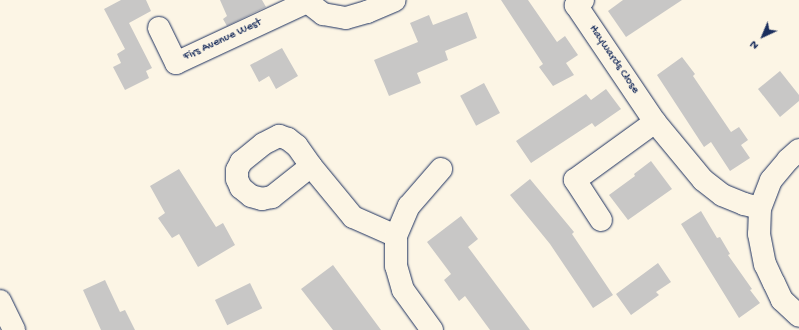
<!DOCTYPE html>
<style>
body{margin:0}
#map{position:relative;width:799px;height:330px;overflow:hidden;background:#fcf5e5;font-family:"Gochi Hand",sans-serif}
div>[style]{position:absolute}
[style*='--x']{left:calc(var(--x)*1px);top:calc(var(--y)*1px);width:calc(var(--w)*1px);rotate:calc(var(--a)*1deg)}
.building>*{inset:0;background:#c8c7c6;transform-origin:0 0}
.roads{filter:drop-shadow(0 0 1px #1b2f5e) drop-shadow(0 0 1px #1b2f5e)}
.minor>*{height:22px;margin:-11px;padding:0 11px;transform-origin:11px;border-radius:11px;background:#fcf5e5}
span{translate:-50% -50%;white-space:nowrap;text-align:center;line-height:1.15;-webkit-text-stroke:3px #fcf5e5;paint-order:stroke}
.street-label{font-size:12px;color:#1b2f5e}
.north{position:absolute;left:743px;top:16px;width:40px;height:40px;-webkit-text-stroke:3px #fcf5e5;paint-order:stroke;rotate:224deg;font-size:11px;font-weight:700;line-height:16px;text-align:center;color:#1b2f5e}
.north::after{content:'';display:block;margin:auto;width:14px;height:18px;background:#1b2f5e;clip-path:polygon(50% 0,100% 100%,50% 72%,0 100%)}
</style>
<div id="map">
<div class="building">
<div style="clip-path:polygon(121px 0,146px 0,151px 11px,129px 23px,152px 68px,146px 71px,149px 78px,125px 90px,113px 67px,121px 63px,117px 54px,125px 49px,104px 9px)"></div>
<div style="clip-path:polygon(220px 0,262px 0,266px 7px,227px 26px,223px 19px,227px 16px)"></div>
<div style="clip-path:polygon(501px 0,528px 0,557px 42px,565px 36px,578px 55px,566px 63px,574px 75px,553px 86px,539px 67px,543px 64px)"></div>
<div style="clip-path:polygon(623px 0,682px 0,626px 37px,608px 11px)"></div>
<div style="clip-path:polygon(467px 12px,477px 38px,445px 51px,448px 60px,417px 73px,421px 83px,389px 96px,374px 60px,418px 42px,410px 23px,429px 15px,433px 25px)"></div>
<div style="clip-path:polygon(282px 48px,298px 76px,276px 89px,269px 76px,259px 82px,250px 65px)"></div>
<div style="clip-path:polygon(682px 57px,695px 74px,693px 76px,731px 132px,739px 127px,748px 140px,741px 145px,750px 158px,730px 171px,711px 142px,704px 147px,657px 75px)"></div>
<div style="clip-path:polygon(780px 71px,799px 95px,799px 101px,780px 117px,758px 89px)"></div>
<div style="left:484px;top:83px;width:34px;height:27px;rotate:62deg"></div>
<div style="clip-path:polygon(606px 89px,621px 109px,595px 127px,592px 123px,531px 163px,516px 141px,586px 94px,591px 100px)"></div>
<div style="clip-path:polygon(651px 161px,672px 189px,628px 220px,609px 195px,635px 176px,634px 174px)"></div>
<div style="clip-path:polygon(179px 169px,216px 227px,223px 223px,235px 245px,198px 267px,179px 234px,172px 238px,158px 218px,165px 213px,150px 186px)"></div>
<div style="clip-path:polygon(530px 179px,574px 232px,572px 234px,613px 295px,593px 308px,550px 244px,510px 195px)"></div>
<div style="clip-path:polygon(701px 211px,717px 238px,720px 237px,730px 254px,728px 255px,752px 289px,750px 290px,760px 303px,739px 318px,681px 224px)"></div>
<div style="clip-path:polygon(461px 216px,478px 239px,468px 247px,530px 330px,490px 330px,465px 296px,459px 301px,444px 280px,451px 274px,427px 242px)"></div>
<div style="clip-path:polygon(658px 263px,671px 282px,656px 292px,659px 295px,631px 315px,616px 294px)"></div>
<div style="clip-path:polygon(333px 265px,347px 284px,381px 330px,333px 330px,301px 289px)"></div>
<div style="clip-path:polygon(105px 280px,120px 312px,125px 310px,135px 330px,101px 330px,83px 290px)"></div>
<div style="left:250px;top:283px;width:28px;height:39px;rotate:64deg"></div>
</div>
<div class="roads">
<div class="minor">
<div style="--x:305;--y:0;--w:23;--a:38"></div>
<div style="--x:323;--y:14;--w:23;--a:10"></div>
<div style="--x:346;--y:18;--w:22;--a:-16"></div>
<div style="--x:367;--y:12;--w:30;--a:-23"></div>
<div style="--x:583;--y:0;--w:9;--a:144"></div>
<div style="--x:576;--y:5;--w:141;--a:56"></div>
<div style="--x:655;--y:122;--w:75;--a:50.4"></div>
<div style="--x:703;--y:180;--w:24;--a:38"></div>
<div style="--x:722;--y:195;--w:24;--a:22"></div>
<div style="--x:744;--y:204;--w:16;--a:14"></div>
<div style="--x:159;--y:28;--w:39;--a:64"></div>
<div style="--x:176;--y:63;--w:145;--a:-25"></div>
<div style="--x:279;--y:136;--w:9;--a:18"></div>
<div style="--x:288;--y:139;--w:11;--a:38"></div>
<div style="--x:297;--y:146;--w:24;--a:55"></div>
<div style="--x:311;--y:166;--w:50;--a:141.5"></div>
<div style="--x:272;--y:197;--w:10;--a:169"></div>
<div style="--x:262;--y:199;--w:11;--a:-165"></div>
<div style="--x:251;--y:196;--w:13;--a:-141"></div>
<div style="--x:241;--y:188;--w:10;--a:-114"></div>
<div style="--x:237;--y:179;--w:9;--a:-90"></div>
<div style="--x:237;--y:170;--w:9;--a:-63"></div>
<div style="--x:241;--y:162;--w:28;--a:-39"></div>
<div style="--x:263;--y:144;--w:18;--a:-27"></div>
<div style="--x:799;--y:150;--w:15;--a:138"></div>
<div style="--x:788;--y:160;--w:26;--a:130"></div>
<div style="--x:771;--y:180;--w:30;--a:111"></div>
<div style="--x:760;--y:208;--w:26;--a:92"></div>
<div style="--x:759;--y:234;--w:31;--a:79"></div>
<div style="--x:765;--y:264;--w:21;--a:65"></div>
<div style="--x:774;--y:283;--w:19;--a:65"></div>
<div style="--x:782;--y:300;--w:23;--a:43"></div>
<div style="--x:311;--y:166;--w:66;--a:50.5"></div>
<div style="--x:353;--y:217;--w:47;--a:23.8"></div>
<div style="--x:601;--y:220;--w:48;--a:-123"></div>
<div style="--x:575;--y:180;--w:99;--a:-35.9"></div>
<div style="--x:0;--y:301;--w:32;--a:64"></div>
<div style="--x:432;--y:330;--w:49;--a:-125.9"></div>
<div style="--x:403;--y:290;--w:25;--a:-106"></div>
<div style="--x:396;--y:266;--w:30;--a:-90"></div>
<div style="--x:396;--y:236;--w:33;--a:-67"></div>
<div style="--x:409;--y:206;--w:49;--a:-49.1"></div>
</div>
</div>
<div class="street-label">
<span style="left:223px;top:41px;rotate:-25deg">Firs Avenue West</span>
<span style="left:613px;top:60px;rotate:56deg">Haywards Close</span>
</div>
<div class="north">N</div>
</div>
